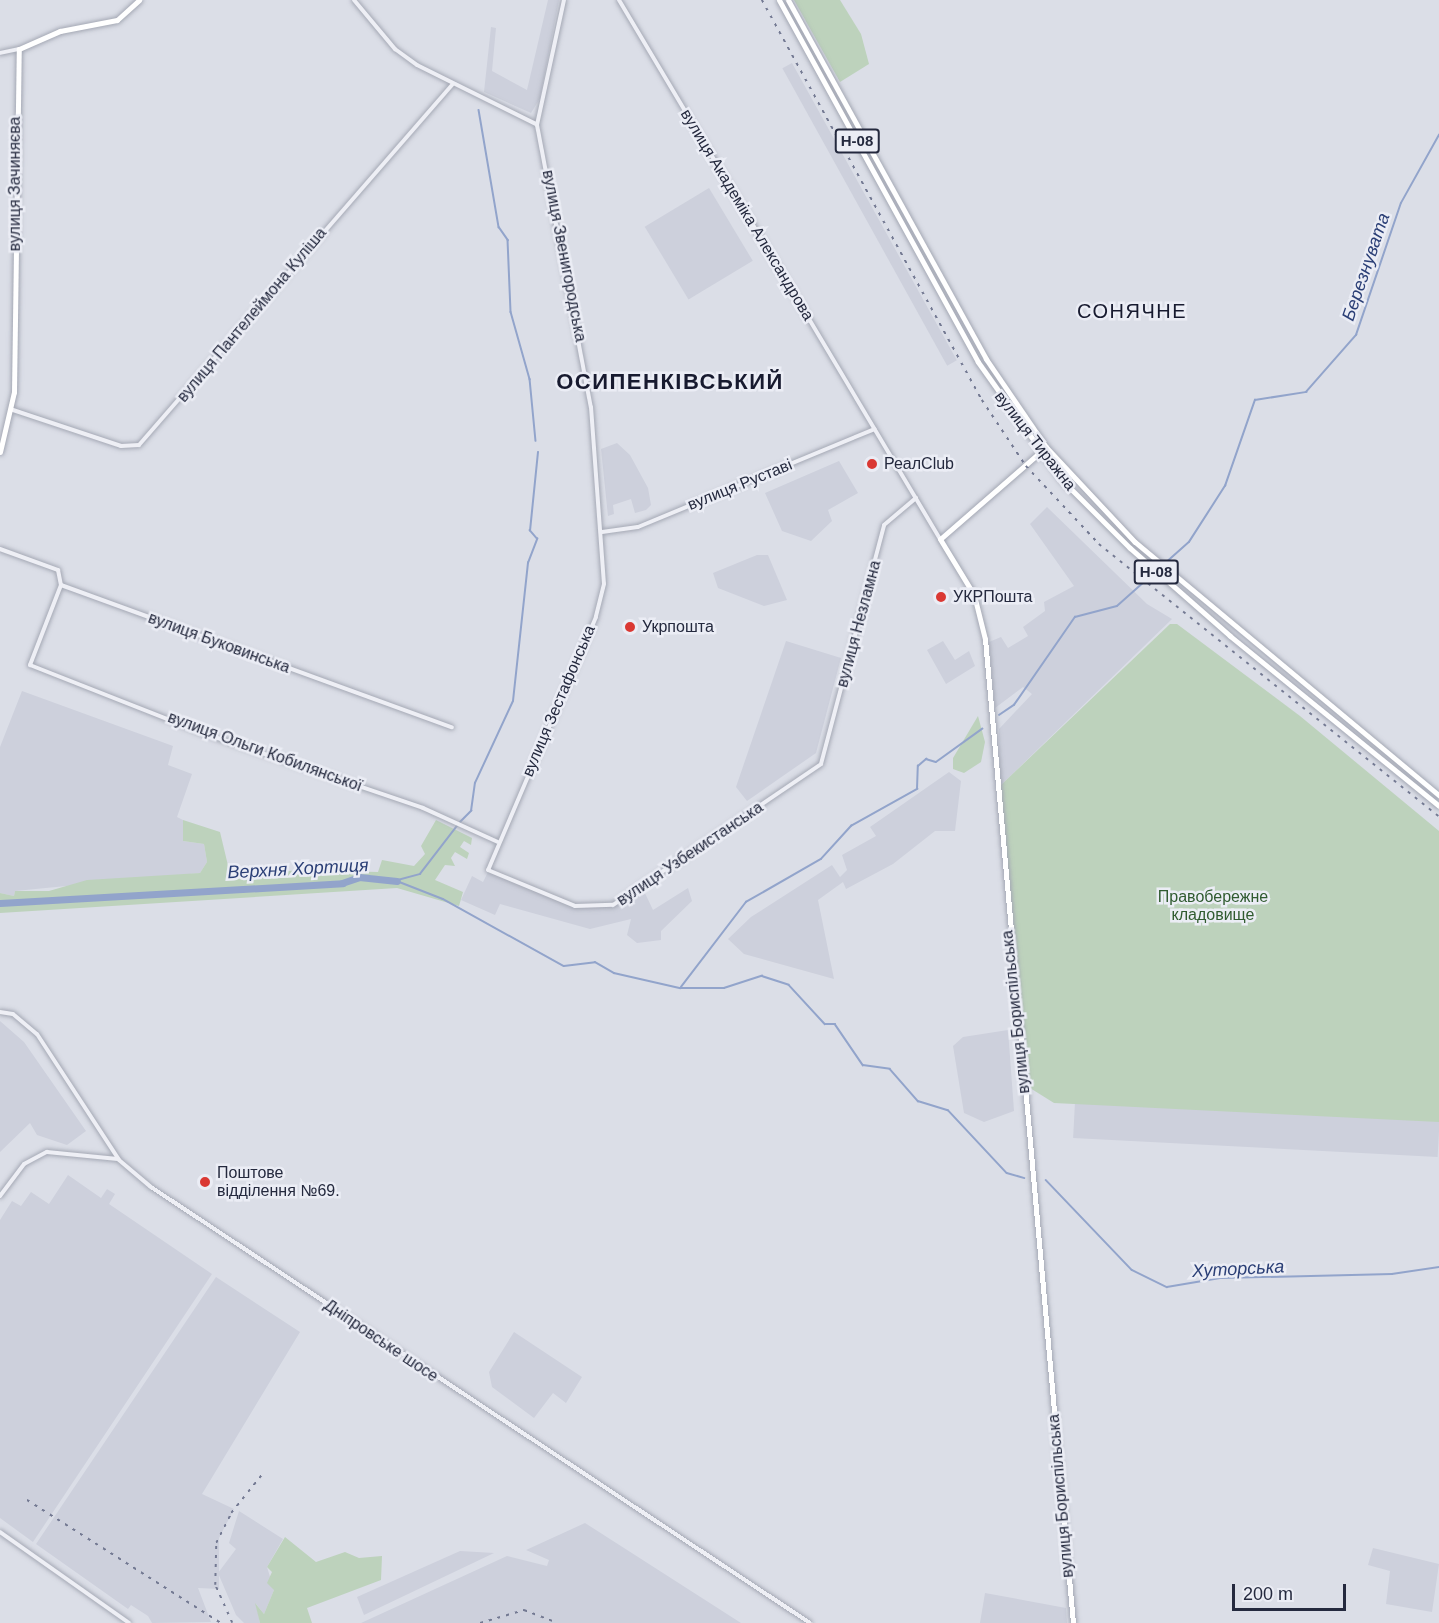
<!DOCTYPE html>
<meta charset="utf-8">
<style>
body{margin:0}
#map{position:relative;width:1439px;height:1623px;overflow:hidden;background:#dbdee7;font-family:Helvetica,sans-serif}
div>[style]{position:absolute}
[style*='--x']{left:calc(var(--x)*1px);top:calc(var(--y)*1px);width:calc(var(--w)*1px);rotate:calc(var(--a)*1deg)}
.built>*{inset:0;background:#cdd0dc;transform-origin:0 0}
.green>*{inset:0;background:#bdd2bc}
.stream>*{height:1.5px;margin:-0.75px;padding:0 0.75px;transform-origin:0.75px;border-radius:0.75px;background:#92a4cb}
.river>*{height:7px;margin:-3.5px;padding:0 3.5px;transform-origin:3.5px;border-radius:3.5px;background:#92a4cb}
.roads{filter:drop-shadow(0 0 2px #a4a8b4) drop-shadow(0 0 2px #a4a8b4)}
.minor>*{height:4px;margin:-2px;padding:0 2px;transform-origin:2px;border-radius:2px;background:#eeeff5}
.major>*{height:5px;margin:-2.5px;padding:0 2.5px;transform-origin:2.5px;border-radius:2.5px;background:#fff}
.rail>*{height:1.5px;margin-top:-0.75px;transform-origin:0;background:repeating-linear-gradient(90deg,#737992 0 3px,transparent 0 9px)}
.dots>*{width:16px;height:16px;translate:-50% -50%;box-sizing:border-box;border:3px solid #ebedf5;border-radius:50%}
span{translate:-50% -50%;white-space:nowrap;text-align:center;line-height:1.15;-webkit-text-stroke:5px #ebedf5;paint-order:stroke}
.shield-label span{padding:2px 4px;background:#ebedf5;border:2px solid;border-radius:4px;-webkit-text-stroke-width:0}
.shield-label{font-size:15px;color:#24293e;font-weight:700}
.street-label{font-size:16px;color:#24293e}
.poi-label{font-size:16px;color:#24293e}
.left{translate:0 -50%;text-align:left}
.park-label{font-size:16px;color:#305b30}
.water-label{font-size:18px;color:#2b3f76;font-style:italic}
.quarter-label{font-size:20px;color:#171a2f;letter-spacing:1.5px}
.district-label{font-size:22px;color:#171a2f;font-weight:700;letter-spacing:1.5px}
.scale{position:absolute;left:1232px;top:1584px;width:114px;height:27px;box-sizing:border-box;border:3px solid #24293e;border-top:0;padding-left:8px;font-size:18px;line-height:21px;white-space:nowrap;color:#24293e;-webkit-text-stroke:4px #ebedf5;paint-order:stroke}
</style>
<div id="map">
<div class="built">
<div style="clip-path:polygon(548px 0,559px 0,540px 98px,531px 113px,484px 92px,491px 27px,496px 28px,492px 71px,527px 90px)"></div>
<div style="left:792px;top:63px;width:340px;height:11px;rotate:61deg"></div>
<div style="left:709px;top:188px;width:85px;height:75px;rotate:59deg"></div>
<div style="clip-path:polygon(617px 443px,630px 455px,648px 488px,651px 505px,646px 510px,635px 513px,631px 499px,613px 505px,614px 514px,608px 516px,601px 449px)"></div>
<div style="clip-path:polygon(839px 461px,858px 493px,828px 510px,832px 521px,811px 541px,782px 531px,765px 493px)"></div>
<div style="clip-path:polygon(1047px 507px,1147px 604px,1172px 619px,1000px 786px,999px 729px,1032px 694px,1023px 687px,995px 708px,989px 642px,1001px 637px,1008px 648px,1028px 636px,1023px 627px,1045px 611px,1044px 602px,1074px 586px,1030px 524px)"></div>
<div style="clip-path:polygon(757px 555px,768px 555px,787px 600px,764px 606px,718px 588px,713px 573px)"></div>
<div style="clip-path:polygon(786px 641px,841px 658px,816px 753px,747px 801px,736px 787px)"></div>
<div style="clip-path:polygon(943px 641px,955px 660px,969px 651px,975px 666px,946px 684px,927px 650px)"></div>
<div style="clip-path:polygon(22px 691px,173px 746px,168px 765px,192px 774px,177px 817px,183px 820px,183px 841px,204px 844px,207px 862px,200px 873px,15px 891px,14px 896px,0 893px,0 747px)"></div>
<div style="clip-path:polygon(949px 772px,961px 781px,955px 831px,935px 831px,893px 864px,846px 889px,843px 882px,818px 900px,834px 979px,744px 954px,728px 939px,751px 917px,832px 865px,840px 877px,847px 870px,842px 855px,876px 836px,870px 827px)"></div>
<div style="clip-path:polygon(488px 872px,576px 908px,619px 905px,643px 889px,653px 910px,688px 888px,692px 901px,661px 931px,661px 940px,637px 943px,627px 935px,631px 919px,590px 929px,500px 904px,495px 915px,461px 900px,472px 876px,483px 882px)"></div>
<div style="clip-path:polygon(0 1021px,24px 1042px,86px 1131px,67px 1145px,37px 1135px,30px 1123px,0 1152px)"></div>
<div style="clip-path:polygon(1008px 1030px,1014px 1111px,984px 1122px,964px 1113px,953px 1046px,963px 1037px)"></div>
<div style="left:1075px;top:1102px;width:365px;height:36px;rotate:3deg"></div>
<div style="clip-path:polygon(68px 1175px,101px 1198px,107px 1189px,115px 1194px,109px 1204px,212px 1274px,33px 1542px,0 1518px,0 1220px,12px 1201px,21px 1206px,31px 1192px,49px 1204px)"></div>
<div style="clip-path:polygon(216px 1277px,300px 1332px,202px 1494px,234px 1509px,219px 1538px,219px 1589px,198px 1588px,211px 1622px,152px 1623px,148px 1616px,131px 1605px,128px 1609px,36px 1544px)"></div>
<div style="clip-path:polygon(514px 1332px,582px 1377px,566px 1403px,553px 1393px,534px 1418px,492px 1387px,489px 1372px)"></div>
<div style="clip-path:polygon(239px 1511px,283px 1539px,267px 1567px,274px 1590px,264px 1614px,256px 1604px,260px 1623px,244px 1623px,236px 1615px,218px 1573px,236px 1549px,229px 1543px)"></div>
<div style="clip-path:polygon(585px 1523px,741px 1623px,361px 1623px,507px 1556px,547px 1566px,549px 1560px,526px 1550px)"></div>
<div style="clip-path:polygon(1373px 1548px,1439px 1564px,1432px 1612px,1386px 1604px,1390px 1571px,1368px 1565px)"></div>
<div style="clip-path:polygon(460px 1551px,494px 1553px,364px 1615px,357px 1597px)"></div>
<div style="clip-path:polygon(985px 1593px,1066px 1608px,1067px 1623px,980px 1623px)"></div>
</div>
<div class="green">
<div style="clip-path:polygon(794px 0,840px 0,861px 34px,869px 64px,840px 82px)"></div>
<div style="clip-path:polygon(1170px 624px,1177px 624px,1300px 716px,1439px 831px,1439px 1122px,1054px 1103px,1030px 1088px,1000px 786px)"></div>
<div style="clip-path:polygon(978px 716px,985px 742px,981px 762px,964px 773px,953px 769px,953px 758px)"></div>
<div style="clip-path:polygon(183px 820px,220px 832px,231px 878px,298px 870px,378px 872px,382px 860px,414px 866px,425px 854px,421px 846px,436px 820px,472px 838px,471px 845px,464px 841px,460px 847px,469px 853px,467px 859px,455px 852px,451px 858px,455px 866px,445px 865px,435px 880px,463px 892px,459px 906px,397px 888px,0 913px,0 893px,14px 896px,15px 891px,49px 891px,87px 880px,200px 873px,207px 862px,204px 844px,183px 841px)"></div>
<div style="clip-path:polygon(285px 1537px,316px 1562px,345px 1552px,359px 1558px,382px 1556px,381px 1580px,307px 1608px,312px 1623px,260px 1623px,255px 1603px,264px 1614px,274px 1590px,267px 1583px,272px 1572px,267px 1567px)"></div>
</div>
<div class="stream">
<div style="--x:479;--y:110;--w:119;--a:80.3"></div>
<div style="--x:499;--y:227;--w:16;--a:55"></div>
<div style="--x:508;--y:240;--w:72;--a:87.6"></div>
<div style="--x:511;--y:312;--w:70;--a:74.2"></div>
<div style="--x:530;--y:379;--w:62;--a:84.5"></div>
<div style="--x:999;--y:715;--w:18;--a:-34"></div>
<div style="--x:1014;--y:705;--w:107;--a:-55.3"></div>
<div style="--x:1075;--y:617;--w:43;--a:-14.7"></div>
<div style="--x:1117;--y:606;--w:96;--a:-41.6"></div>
<div style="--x:1189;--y:542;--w:67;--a:-57.3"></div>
<div style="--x:1225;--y:486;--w:91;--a:-70.8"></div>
<div style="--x:1255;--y:400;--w:52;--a:-8.9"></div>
<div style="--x:1306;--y:392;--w:76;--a:-48.7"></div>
<div style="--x:1356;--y:335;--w:139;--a:-71.2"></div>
<div style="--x:1401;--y:203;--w:78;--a:-60.8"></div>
<div style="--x:460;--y:822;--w:16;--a:-45"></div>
<div style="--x:471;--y:811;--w:28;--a:-82"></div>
<div style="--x:475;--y:783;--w:90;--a:-65.1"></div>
<div style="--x:513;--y:701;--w:139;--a:-83.8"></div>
<div style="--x:528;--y:563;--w:26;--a:-69"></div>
<div style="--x:537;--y:539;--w:11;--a:-131"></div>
<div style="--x:530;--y:531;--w:79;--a:-84.2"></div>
<div style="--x:394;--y:881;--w:27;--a:-15"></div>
<div style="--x:420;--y:874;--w:61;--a:-52.4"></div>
<div style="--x:397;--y:881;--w:49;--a:21.4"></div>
<div style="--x:443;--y:899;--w:138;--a:29"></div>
<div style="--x:564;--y:966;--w:31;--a:-7"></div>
<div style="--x:595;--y:962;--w:22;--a:30"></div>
<div style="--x:614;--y:973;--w:68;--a:12.8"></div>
<div style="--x:680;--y:988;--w:44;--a:0"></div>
<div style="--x:724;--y:988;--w:40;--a:-18"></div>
<div style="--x:762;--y:976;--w:28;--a:18"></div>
<div style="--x:789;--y:985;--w:53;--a:47.3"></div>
<div style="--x:825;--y:1024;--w:10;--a:0"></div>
<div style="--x:835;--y:1024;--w:50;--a:55.7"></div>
<div style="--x:863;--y:1065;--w:27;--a:8"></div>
<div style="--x:890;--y:1069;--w:43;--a:48.8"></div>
<div style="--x:918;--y:1101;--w:31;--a:17"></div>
<div style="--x:948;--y:1110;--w:86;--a:46.9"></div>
<div style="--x:1007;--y:1173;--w:18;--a:16"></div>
<div style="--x:681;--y:987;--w:107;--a:-52.6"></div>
<div style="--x:746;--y:902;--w:86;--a:-29.8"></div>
<div style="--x:821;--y:859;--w:45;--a:-47.7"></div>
<div style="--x:851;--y:826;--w:76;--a:-29.3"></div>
<div style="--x:917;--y:789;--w:23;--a:-88"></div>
<div style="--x:918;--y:766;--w:11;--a:-41"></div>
<div style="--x:926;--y:759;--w:10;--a:17"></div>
<div style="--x:936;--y:762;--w:57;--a:-35.7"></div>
<div style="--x:1046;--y:1180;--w:124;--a:46.3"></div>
<div style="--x:1132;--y:1270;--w:39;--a:26"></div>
<div style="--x:1167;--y:1287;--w:55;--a:-9.5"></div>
<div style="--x:1221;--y:1278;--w:171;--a:-1.3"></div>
<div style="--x:1392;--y:1274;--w:48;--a:-8.5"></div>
</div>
<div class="river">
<div style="--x:0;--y:903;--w:343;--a:-3.3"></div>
<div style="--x:342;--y:883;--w:18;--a:-19"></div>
<div style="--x:359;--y:877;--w:38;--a:6"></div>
</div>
<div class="roads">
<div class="minor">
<div style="--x:354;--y:0;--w:64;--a:50.1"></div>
<div style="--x:395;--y:49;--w:27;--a:36"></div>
<div style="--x:417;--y:65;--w:133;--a:26.4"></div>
<div style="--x:564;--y:0;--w:128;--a:102.2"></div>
<div style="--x:537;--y:125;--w:287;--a:79.2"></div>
<div style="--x:591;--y:407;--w:177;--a:85.8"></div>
<div style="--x:604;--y:584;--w:34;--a:104"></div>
<div style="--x:596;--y:617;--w:275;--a:113.1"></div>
<div style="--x:488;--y:870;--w:94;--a:22.5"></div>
<div style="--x:575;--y:906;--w:38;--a:-2"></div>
<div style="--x:613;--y:905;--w:251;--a:-34.1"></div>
<div style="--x:821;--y:764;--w:247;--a:-75.2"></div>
<div style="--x:884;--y:525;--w:42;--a:-40.2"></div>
<div style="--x:619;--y:0;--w:627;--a:59.22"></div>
<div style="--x:0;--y:53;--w:19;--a:-12"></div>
<div style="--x:13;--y:410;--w:114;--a:18.4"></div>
<div style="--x:121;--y:446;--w:18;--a:-3"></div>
<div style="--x:139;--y:445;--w:478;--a:-49"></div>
<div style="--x:602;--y:532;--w:36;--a:-8"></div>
<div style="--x:638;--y:527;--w:256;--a:-22.5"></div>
<div style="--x:0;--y:549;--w:62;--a:19.9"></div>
<div style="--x:58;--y:570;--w:15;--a:79"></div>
<div style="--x:61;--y:585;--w:416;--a:20"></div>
<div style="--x:61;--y:585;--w:86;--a:111.2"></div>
<div style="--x:30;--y:665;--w:186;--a:21.5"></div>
<div style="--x:203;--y:733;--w:232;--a:18.8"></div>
<div style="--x:423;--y:808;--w:82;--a:24.4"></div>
<div style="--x:0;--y:1012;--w:13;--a:9"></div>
<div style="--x:13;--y:1014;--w:31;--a:40"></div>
<div style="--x:37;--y:1034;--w:150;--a:56.9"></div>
<div style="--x:119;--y:1160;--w:42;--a:40.2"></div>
<div style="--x:151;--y:1187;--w:790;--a:33.49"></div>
<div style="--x:0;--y:1196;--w:40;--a:-53"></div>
<div style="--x:24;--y:1164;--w:26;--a:-28"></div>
<div style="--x:47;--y:1152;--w:71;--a:5.6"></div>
<div style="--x:0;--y:1532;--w:158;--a:35.2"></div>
</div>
<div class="major">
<div style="--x:779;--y:0;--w:413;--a:61.2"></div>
<div style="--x:978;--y:362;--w:145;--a:54.6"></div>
<div style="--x:1062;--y:480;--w:96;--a:45"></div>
<div style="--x:1130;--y:548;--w:133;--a:41.3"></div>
<div style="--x:1230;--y:636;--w:269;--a:39.1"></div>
<div style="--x:788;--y:0;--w:410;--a:61.1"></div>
<div style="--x:986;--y:359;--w:107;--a:55.7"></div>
<div style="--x:1046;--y:447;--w:130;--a:46.9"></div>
<div style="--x:1135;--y:542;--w:396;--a:39.8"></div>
<div style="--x:1046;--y:447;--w:140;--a:139"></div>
<div style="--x:940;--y:539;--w:66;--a:58.7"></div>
<div style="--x:974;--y:595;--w:45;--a:76"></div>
<div style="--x:985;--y:639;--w:988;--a:84.89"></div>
<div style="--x:0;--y:452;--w:62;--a:-76.9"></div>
<div style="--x:14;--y:392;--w:343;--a:-89.2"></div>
<div style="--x:19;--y:49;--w:45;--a:-23.7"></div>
<div style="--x:60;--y:31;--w:58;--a:-10.9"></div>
<div style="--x:117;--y:20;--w:30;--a:-42"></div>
</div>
</div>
<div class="rail">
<div style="--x:762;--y:0;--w:457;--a:61.2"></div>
<div style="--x:982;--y:400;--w:79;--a:56.3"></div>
<div style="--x:1026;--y:466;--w:107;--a:46.9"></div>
<div style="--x:1099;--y:544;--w:435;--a:38.7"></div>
<div style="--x:27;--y:1500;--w:230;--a:32.4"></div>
<div style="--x:232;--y:1623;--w:42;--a:-114.1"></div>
<div style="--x:215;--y:1585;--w:42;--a:-88.6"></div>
<div style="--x:216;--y:1543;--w:34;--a:-63"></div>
<div style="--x:231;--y:1513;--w:53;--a:-51.2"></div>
<div style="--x:480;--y:1623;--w:46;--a:-16.5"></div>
<div style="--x:524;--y:1610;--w:36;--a:21"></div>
</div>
<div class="dots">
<div style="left:872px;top:464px;background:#da3833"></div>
<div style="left:941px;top:597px;background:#da3833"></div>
<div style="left:630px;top:627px;background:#da3833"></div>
<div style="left:205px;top:1182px;background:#da3833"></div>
</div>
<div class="shield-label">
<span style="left:857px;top:141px">Н-08</span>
<span style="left:1156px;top:572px">Н-08</span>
</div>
<div class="street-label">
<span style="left:15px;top:184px;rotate:-90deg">вулиця Зачиняєва</span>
<span style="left:747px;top:215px;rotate:59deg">вулиця Академіка Александрова</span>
<span style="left:564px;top:256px;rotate:79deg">вулиця Звенигородська</span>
<span style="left:252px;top:315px;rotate:-50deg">вулиця Пантелеймона Куліша</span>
<span style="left:1035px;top:441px;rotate:52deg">вулиця Тиражна</span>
<span style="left:740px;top:485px;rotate:-22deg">вулиця Руставі</span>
<span style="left:859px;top:624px;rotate:-75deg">вулиця Незламна</span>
<span style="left:219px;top:643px;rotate:20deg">вулиця Буковинська</span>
<span style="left:559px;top:701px;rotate:-67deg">вулиця Зестафонська</span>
<span style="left:265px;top:752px;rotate:20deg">вулиця Ольги Кобилянської</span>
<span style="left:690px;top:854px;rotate:-34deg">вулиця Узбекистанська</span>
<span style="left:1016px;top:1012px;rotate:-96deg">вулиця Бориспільська</span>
<span style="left:381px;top:1341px;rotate:34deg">Дніпровське шосе</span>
<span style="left:1061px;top:1496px;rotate:-95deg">вулиця Бориспільська</span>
</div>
<div class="poi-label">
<span class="left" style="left:884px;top:464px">РеалClub</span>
<span class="left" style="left:953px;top:597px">УКРПошта</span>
<span class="left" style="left:642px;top:627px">Укрпошта</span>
<span class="left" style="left:217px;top:1182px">Поштове<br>відділення №69.</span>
</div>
<div class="park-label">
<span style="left:1213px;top:906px">Правобережне<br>кладовище</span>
</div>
<div class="water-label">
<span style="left:1366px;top:267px;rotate:-71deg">Березнувата</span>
<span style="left:298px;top:869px;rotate:-3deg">Верхня Хортиця</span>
<span style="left:1238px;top:1269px;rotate:-3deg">Хуторська</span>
</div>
<div class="quarter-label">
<span style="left:1132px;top:311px">СОНЯЧНЕ</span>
</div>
<div class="district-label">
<span style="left:670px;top:382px">ОСИПЕНКІВСЬКИЙ</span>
</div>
<div class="scale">200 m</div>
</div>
